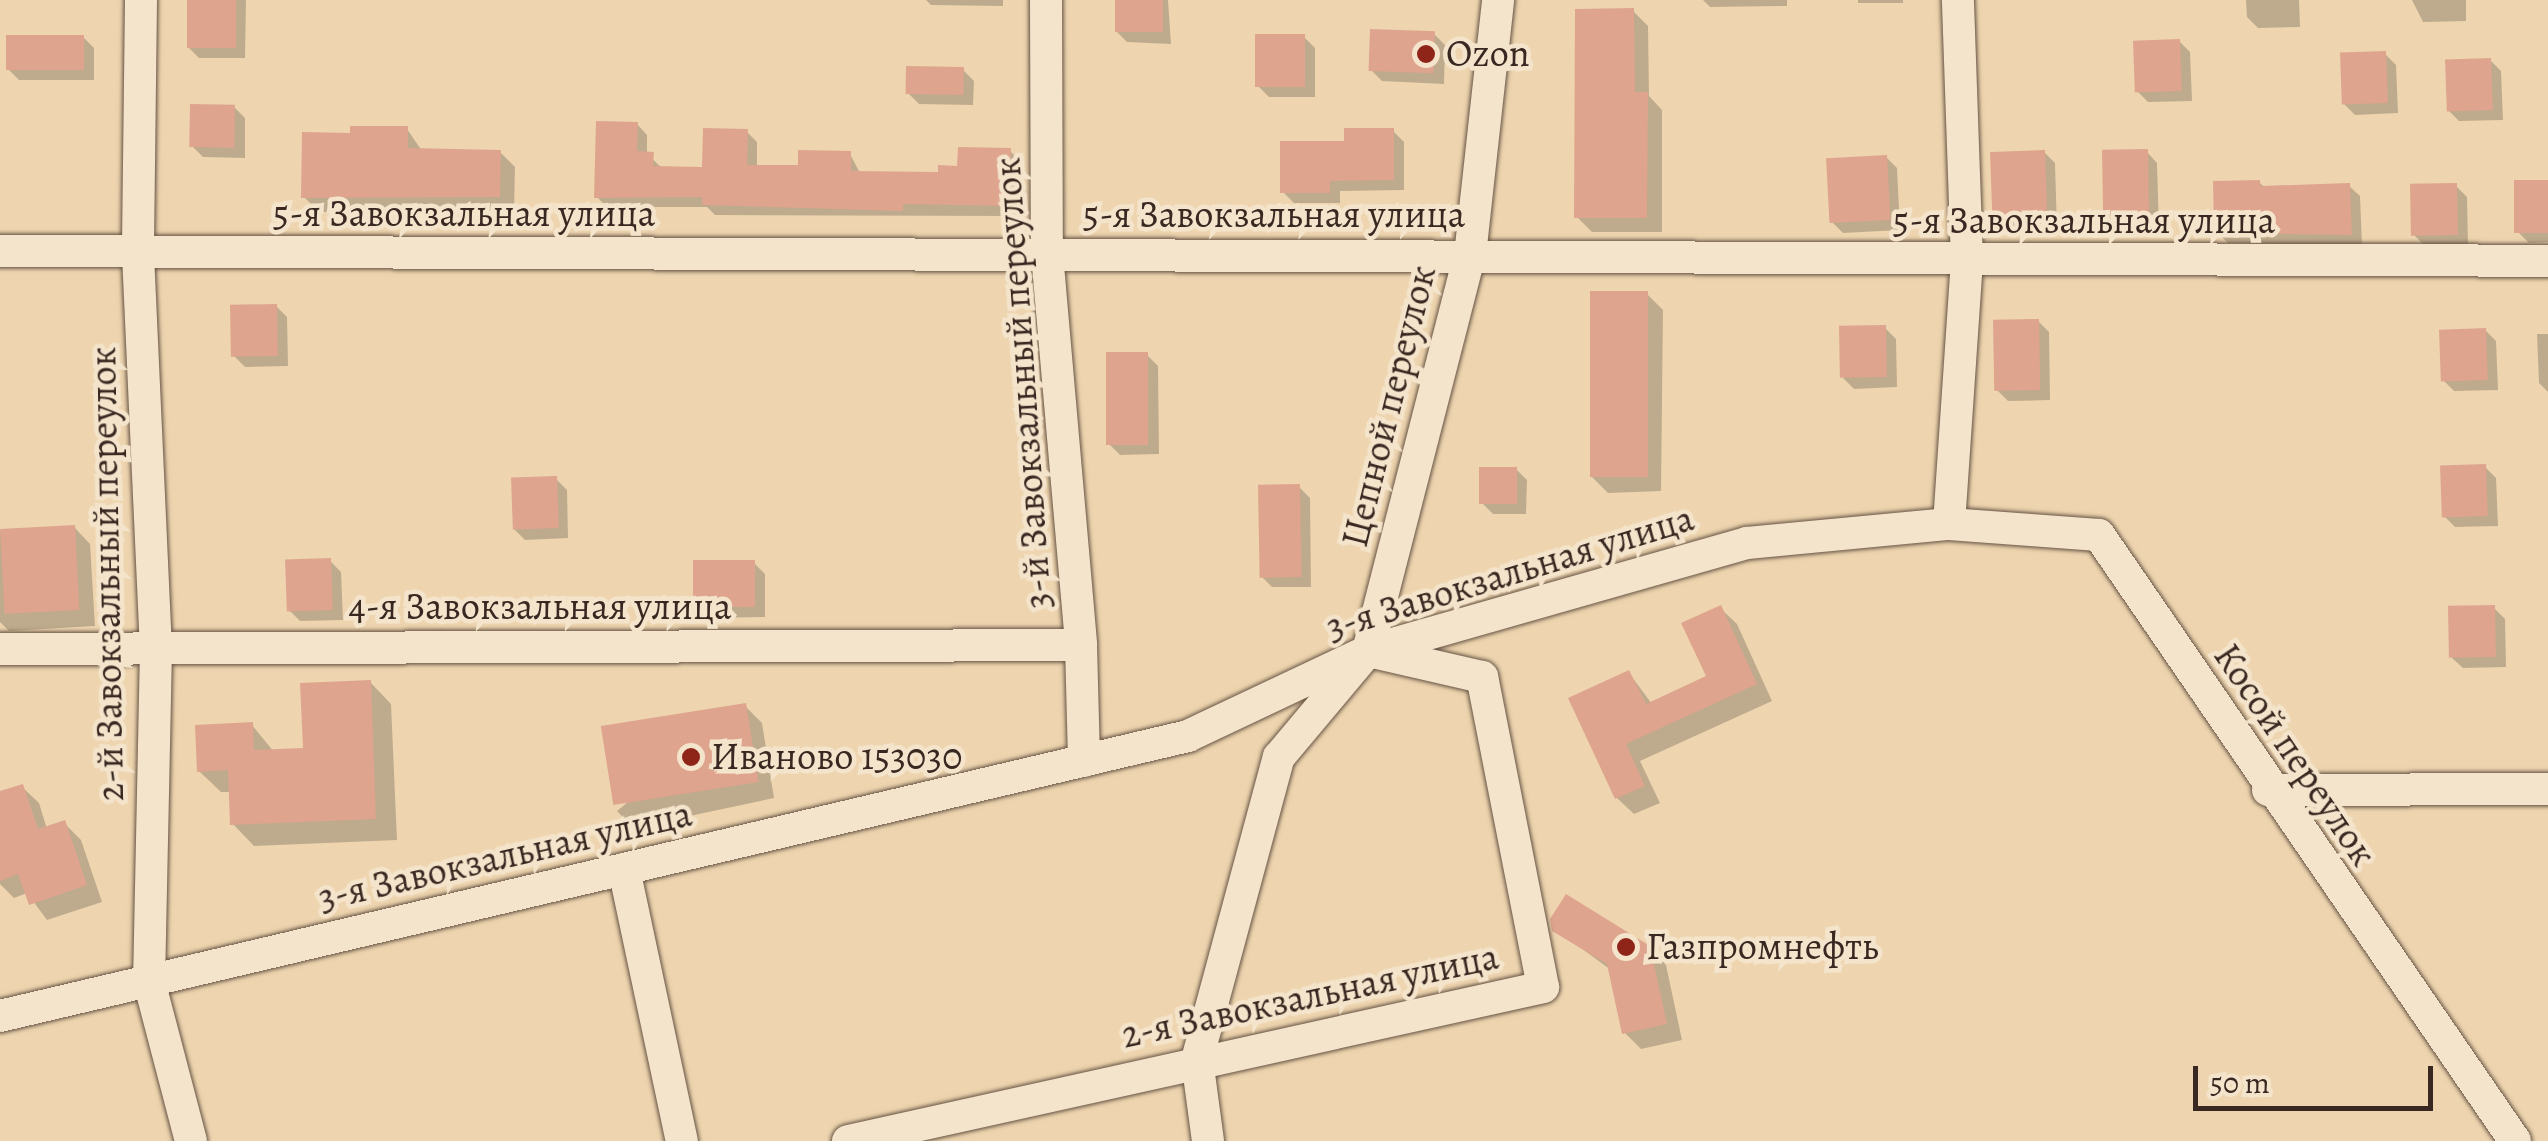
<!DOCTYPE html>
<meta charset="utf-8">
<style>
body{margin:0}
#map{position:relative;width:2548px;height:1141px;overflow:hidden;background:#eed5af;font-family:Alegreya,serif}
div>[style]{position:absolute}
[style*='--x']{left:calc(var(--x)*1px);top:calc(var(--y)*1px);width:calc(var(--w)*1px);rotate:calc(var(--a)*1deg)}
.shadow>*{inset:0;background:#0003;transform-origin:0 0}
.building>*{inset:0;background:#dea48e;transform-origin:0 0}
.roads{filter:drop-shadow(0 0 2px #665344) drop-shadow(0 0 2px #665344)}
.street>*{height:32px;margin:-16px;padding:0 16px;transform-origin:16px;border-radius:16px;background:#f4e4cb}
.dots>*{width:28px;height:28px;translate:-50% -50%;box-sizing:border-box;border:5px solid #f4e4cb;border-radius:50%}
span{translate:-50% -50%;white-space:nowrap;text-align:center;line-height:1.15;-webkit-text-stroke:9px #f4e4cb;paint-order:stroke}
.poi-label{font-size:38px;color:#382821}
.left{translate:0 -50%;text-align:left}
.street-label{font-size:38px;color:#382821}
.scale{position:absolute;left:2193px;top:1066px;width:240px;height:45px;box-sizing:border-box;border:5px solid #382821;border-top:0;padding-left:12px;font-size:30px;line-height:35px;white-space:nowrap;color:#382821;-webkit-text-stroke:8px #f4e4cb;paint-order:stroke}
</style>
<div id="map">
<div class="shadow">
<div style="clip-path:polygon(189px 0,246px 0,245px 58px,199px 58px,188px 47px)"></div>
<div style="clip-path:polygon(926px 0,1003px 0,1003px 6px,931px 5px)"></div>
<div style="clip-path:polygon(1118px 0,1168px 0,1171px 44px,1127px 42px,1116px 31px)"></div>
<div style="clip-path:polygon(1703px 0,1787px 0,1787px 6px,1710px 7px)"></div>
<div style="left:1858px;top:0;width:45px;height:3px"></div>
<div style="clip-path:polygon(2246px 0,2299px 0,2300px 27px,2258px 28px,2247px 17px)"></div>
<div style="clip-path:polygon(2412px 0,2466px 0,2466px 21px,2423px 22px)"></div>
<div style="clip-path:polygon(1633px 11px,1648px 26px,1649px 96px,1662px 110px,1662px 232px,1592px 232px,1577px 217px)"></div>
<div style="clip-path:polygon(1434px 34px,1445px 45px,1444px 84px,1382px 81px,1371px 70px)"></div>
<div style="clip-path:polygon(83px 37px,94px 48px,94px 80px,19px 80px,8px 69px)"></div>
<div style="clip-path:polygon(1304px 37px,1315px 48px,1315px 97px,1269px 97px,1258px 86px)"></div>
<div style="clip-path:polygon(2179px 41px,2190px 52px,2192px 101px,2148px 102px,2137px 91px)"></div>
<div style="clip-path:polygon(2385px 54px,2396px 65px,2398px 113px,2355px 115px,2344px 104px)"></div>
<div style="clip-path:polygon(2490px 60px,2501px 71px,2503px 120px,2459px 121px,2448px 110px)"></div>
<div style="clip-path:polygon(963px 70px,974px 81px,973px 105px,919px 104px,908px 93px)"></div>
<div style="clip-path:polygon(234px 107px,245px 118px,245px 158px,203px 157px,192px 146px)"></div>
<div style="clip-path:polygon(637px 124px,647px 135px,647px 154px,663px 169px,705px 169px,747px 132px,757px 142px,757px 167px,800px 168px,850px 154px,860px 173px,940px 175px,1010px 151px,1020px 161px,1019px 216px,715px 215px,707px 207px,607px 207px,597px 197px)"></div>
<div style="clip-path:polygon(407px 129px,422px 151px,500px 152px,515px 167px,514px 211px,319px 212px,304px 197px)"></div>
<div style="clip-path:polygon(1393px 131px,1404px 142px,1404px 190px,1340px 191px,1340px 203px,1294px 203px,1283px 192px,1347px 143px)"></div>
<div style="clip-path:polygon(2044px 152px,2055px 163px,2057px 230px,2006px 233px,1995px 222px)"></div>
<div style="clip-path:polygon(2147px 152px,2157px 163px,2159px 230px,2117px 231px,2106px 220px)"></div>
<div style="clip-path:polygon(1886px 157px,1897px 168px,1900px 230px,1843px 233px,1832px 222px)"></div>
<div style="clip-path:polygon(2259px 182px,2265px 188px,2349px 186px,2360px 196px,2362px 245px,2228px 243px,2217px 232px)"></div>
<div style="clip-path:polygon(2548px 182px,2548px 242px,2529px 243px,2518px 232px)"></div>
<div style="clip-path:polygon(2456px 186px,2467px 197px,2468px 245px,2425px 246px,2414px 235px)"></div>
<div style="clip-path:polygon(1647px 294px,1663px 310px,1661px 491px,1608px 493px,1591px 476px)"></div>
<div style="clip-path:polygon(276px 306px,287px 317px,288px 366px,245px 367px,234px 356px)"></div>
<div style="clip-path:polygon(2038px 321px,2049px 332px,2050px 400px,2008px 401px,1997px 390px)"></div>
<div style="clip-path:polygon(1885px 328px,1896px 339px,1897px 387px,1854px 389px,1843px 378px)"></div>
<div style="clip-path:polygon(2485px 330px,2496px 341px,2498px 390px,2454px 391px,2443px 380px)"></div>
<div style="clip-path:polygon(2537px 334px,2548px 334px,2548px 392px,2539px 383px)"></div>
<div style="clip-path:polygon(1147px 355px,1158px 366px,1159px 454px,1120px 455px,1109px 444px)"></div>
<div style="clip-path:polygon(2485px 467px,2496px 478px,2498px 526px,2455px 527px,2444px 516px)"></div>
<div style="clip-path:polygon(1516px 469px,1527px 480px,1526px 514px,1493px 514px,1482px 503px)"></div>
<div style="clip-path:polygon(556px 479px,567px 490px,568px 538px,525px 540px,514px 529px)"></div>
<div style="clip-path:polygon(1299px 487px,1310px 498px,1311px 587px,1272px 587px,1261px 576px)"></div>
<div style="clip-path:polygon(74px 527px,90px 544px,95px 626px,9px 631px,0 622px,0 532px)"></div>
<div style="clip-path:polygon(330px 561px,341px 572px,343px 620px,300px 621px,289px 610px)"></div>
<div style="clip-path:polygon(754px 563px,765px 574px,765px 617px,706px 618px,695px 607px)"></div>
<div style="clip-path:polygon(1720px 608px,1737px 624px,1772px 701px,1640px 761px,1660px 803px,1634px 814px,1617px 798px,1629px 673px,1652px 704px,1709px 677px)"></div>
<div style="clip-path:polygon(2494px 608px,2505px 619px,2506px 667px,2463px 668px,2452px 658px)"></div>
<div style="clip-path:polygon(370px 682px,391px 704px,397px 840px,254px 846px,233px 824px,231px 792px,221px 792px,199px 771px,252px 725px,274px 752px,305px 750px)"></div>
<div style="clip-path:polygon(745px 706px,762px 723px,774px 798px,633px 828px,617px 811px)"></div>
<div style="clip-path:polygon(22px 787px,39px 803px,47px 829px,64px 823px,81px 840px,102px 902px,47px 920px,27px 893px,14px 898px,0 884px,0 794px)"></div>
<div style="clip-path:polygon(1555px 929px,1649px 948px,1666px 965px,1682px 1040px,1641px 1049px,1624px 1032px,1611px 970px)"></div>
</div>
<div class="building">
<div style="left:187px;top:0;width:49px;height:48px"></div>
<div style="left:1115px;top:0;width:48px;height:32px"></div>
<div style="clip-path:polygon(1634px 8px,1635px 92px,1648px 92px,1647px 218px,1574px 218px,1575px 9px)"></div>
<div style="left:1370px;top:29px;width:65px;height:42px;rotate:2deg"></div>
<div style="left:1305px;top:34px;width:53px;height:50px;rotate:90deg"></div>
<div style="left:6px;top:35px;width:78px;height:35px"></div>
<div style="left:2180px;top:39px;width:52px;height:47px;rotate:88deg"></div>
<div style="left:2386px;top:51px;width:52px;height:46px;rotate:88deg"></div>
<div style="left:2491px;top:58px;width:52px;height:46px;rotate:88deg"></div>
<div style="left:906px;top:66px;width:58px;height:28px;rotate:1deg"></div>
<div style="left:190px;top:104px;width:45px;height:43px;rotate:1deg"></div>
<div style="clip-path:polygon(596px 121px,638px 122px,637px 151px,654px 152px,653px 166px,702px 167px,703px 128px,748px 129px,747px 165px,798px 165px,798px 150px,851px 151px,851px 171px,938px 172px,938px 165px,957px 166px,958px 147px,1011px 148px,1010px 206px,903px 204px,903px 211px,702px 205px,702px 197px,594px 198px)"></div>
<div style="clip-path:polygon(350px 126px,408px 126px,408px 148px,501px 150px,500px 197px,301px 198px,302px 132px,350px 133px)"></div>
<div style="clip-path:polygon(1344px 128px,1394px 128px,1394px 180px,1330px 181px,1330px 193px,1280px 193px,1280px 141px,1344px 141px)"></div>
<div style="left:2148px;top:149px;width:71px;height:46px;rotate:89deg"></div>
<div style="left:2045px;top:150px;width:70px;height:55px;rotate:88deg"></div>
<div style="left:1887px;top:155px;width:65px;height:61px;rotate:87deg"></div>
<div style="clip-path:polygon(2260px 180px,2260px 186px,2350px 183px,2352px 235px,2214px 233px,2213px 181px)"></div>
<div style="left:2514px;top:180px;width:34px;height:53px"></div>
<div style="left:2457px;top:183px;width:52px;height:47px;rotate:89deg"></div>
<div style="left:1590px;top:291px;width:58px;height:186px"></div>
<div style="left:277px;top:304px;width:52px;height:47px;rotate:89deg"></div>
<div style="left:2039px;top:319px;width:71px;height:46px;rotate:89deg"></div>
<div style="left:1886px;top:325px;width:52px;height:47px;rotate:89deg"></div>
<div style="left:2486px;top:328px;width:52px;height:47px;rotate:88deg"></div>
<div style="left:1106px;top:352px;width:42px;height:93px"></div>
<div style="left:2486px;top:464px;width:52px;height:46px;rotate:88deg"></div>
<div style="left:1479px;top:467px;width:38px;height:37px"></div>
<div style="left:557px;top:476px;width:52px;height:46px;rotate:88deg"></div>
<div style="left:1300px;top:484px;width:93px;height:42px;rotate:89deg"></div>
<div style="left:75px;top:525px;width:85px;height:75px;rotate:87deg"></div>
<div style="left:331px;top:558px;width:52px;height:46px;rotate:88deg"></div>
<div style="left:755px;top:560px;width:47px;height:62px;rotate:90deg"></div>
<div style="clip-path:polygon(1721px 605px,1757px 684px,1626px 744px,1645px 786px,1615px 799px,1568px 698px,1629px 670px,1646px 704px,1706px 676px,1681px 623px)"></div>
<div style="left:2495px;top:605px;width:52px;height:47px;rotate:89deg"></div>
<div style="clip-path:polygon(371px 680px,376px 819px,230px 825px,228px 770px,197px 772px,195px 725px,253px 722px,254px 750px,303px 748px,300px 683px)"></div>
<div style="left:746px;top:703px;width:80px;height:147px;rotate:81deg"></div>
<div style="clip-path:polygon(23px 784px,38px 829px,65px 820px,87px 885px,29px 905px,18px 874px,0 881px,0 791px)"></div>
<div style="clip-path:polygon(1566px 894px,1650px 946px,1667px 1024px,1622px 1034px,1607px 964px,1552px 931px,1550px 919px)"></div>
</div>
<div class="roads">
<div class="street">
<div style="--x:141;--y:0;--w:254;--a:90.7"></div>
<div style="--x:138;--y:254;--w:395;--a:87.4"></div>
<div style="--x:156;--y:649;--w:332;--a:91.2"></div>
<div style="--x:149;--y:981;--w:165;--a:75.3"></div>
<div style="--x:1046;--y:0;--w:254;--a:89.8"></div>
<div style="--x:1047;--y:254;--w:392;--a:85"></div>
<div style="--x:1081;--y:645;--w:116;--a:88.5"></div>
<div style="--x:0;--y:251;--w:2548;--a:0.22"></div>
<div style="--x:1949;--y:524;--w:264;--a:-86.1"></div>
<div style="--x:1967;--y:261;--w:261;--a:-92"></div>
<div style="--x:0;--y:649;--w:1081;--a:-0.21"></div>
<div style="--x:2268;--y:790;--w:280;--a:-0.2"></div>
<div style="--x:624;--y:869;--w:278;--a:78"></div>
<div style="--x:0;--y:1016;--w:1221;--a:-13.26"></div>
<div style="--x:1188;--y:736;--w:199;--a:-25.3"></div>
<div style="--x:1368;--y:651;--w:394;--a:-15.9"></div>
<div style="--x:1747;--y:543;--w:203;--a:-5.4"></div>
<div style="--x:1949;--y:524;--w:150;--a:4.2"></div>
<div style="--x:2099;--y:535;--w:735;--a:55.53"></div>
<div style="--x:848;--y:1141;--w:712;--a:-12.49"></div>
<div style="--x:1543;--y:987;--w:316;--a:-101.1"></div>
<div style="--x:1482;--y:677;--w:112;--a:-167.1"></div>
<div style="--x:1208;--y:1141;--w:82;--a:-97.7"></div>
<div style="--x:1197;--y:1060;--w:314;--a:-74.9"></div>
<div style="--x:1279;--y:757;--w:138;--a:-50"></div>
<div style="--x:1368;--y:651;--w:409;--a:-75.6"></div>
<div style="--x:1470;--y:255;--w:257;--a:-83.7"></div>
</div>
</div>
<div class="dots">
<div style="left:1426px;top:54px;background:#8f2418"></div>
<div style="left:691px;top:757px;background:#8f2418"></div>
<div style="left:1626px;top:947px;background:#8f2418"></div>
</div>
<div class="poi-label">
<span class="left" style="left:1446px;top:54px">Ozon</span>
<span class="left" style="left:711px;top:757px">Иваново 153030</span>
<span class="left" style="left:1646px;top:947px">Газпромнефть</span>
</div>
<div class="street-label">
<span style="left:464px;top:214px">5-я Завокзальная улица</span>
<span style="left:1274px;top:215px">5-я Завокзальная улица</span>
<span style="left:2084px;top:221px">5-я Завокзальная улица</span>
<span style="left:1023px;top:383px;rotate:-94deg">3-й Завокзальный переулок</span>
<span style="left:1389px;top:406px;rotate:-76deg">Цепной переулок</span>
<span style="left:1510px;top:573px;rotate:-17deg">3-я Завокзальная улица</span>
<span style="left:107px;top:574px;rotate:-91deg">2-й Завокзальный переулок</span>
<span style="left:540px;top:607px">4-я Завокзальная улица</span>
<span style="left:2295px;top:755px;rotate:56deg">Косой переулок</span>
<span style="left:505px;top:856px;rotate:-13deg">3-я Завокзальная улица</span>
<span style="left:1310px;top:996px;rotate:-12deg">2-я Завокзальная улица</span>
</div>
<div class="scale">50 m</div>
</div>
